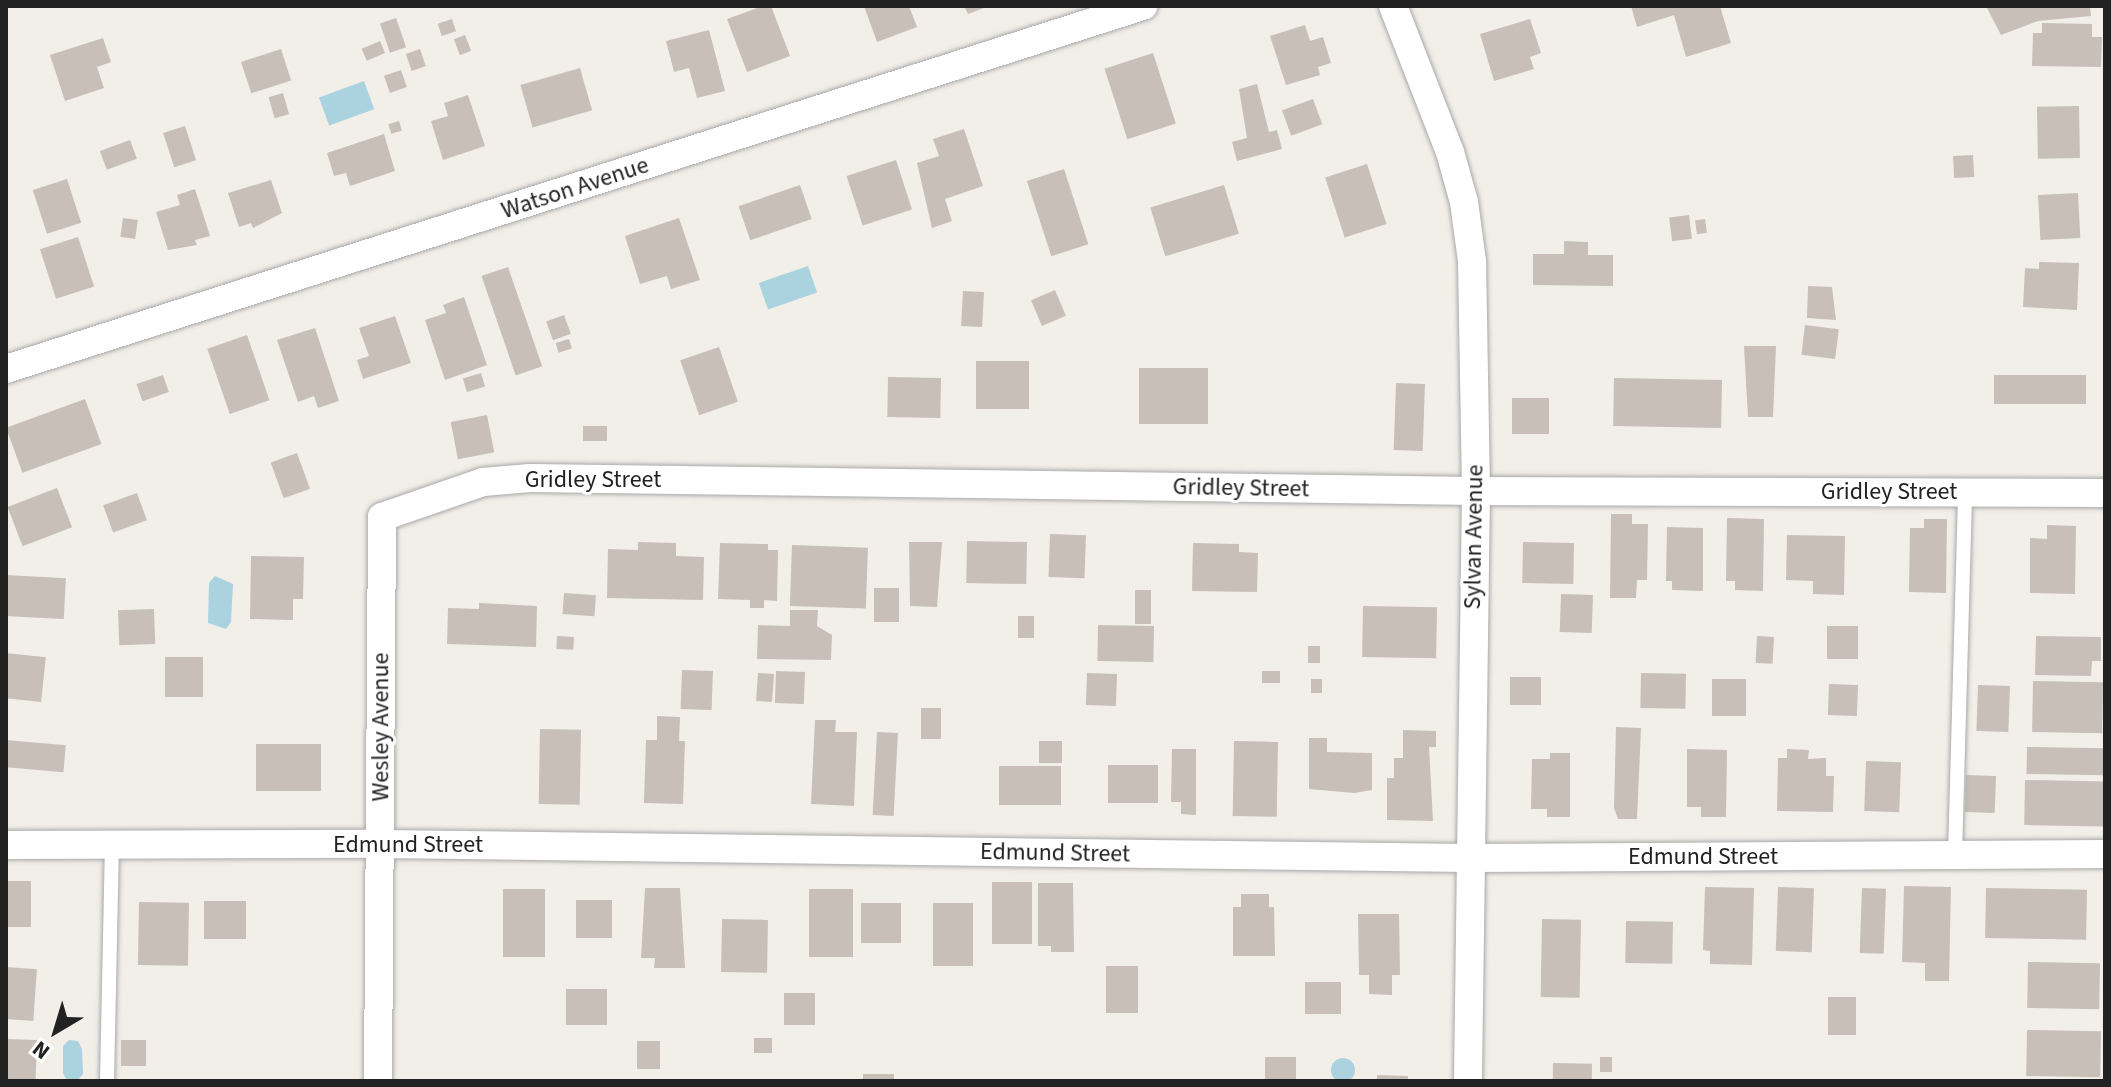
<!DOCTYPE html>
<style>
body{margin:0}
#map{position:relative;width:2111px;height:1087px;overflow:hidden;background:#f2efe9;font-family:"Source Sans 3",sans-serif}
div>[style]{position:absolute}
[style*='--x']{left:calc(var(--x)*1px);top:calc(var(--y)*1px);width:calc(var(--w)*1px);rotate:calc(var(--a)*1deg)}
.water>*{inset:0;background:#aad3df;transform-origin:0 0}
.round{border-radius:50%}
.building>*{inset:0;background:#c7bfb8;transform-origin:0 0}
.roads{filter:drop-shadow(0 0 2px #a9a9a9) drop-shadow(0 0 2px #a9a9a9)}
.service>*{height:14px;margin:-7px;padding:0 7px;transform-origin:7px;border-radius:7px;background:#fff}
.minor>*{height:28px;margin:-14px;padding:0 14px;transform-origin:14px;border-radius:14px;background:#fff}
span{translate:-50% -50%;white-space:nowrap;text-align:center;line-height:1.15;-webkit-text-stroke:6px #fff;paint-order:stroke}
.street-label{font-size:24px;color:#222}
.frame{position:absolute;inset:0;border:8px solid #222;pointer-events:none}
.north{position:absolute;left:16px;top:991px;width:80px;height:80px;-webkit-text-stroke:6px #fff;paint-order:stroke;rotate:218deg;font-size:22px;font-weight:700;line-height:32px;text-align:center;color:#222}
.north::after{content:'';display:block;margin:auto;width:28px;height:36px;background:#222;clip-path:polygon(50% 0,100% 100%,50% 72%,0 100%)}
</style>
<div id="map">
<div class="water">
<div style="left:364px;top:81px;width:30px;height:48px;rotate:70deg"></div>
<div style="left:808px;top:266px;width:28px;height:52px;rotate:71deg"></div>
<div style="clip-path:polygon(215px 576px,233px 584px,231px 622px,226px 629px,208px 623px,209px 583px)"></div>
<div style="clip-path:polygon(69px 1040px,78px 1041px,82px 1049px,83px 1074px,77px 1081px,67px 1081px,63px 1073px,63px 1046px)"></div>
<div class="round" style="left:1331px;top:1058px;width:24px;height:24px"></div>
</div>
<div class="building">
<div style="clip-path:polygon(763px 6px,771px 6px,790px 56px,747px 72px,727px 19px)"></div>
<div style="clip-path:polygon(864px 6px,909px 6px,917px 27px,877px 42px)"></div>
<div style="clip-path:polygon(964px 6px,989px 6px,968px 14px)"></div>
<div style="clip-path:polygon(1631px 6px,1720px 6px,1731px 43px,1686px 57px,1674px 15px,1637px 27px)"></div>
<div style="clip-path:polygon(1986px 6px,2090px 6px,2091px 16px,2038px 21px,2001px 35px)"></div>
<div style="left:396px;top:18px;width:31px;height:17px;rotate:71deg"></div>
<div style="left:452px;top:19px;width:13px;height:15px;rotate:72deg"></div>
<div style="clip-path:polygon(1530px 19px,1541px 53px,1530px 57px,1534px 69px,1494px 81px,1480px 34px)"></div>
<div style="clip-path:polygon(2042px 23px,2092px 24px,2092px 37px,2102px 37px,2101px 67px,2032px 66px,2033px 33px,2042px 33px)"></div>
<div style="clip-path:polygon(1305px 25px,1310px 41px,1323px 37px,1331px 63px,1318px 67px,1320px 75px,1286px 85px,1270px 36px)"></div>
<div style="clip-path:polygon(709px 30px,725px 91px,697px 98px,689px 68px,674px 72px,666px 41px)"></div>
<div style="left:465px;top:35px;width:17px;height:12px;rotate:69deg"></div>
<div style="clip-path:polygon(103px 38px,111px 62px,97px 67px,104px 88px,65px 101px,50px 55px)"></div>
<div style="left:380px;top:41px;width:13px;height:20px;rotate:67deg"></div>
<div style="left:281px;top:49px;width:33px;height:42px;rotate:72deg"></div>
<div style="left:420px;top:49px;width:18px;height:15px;rotate:71deg"></div>
<div style="left:1153px;top:53px;width:74px;height:51px;rotate:72deg"></div>
<div style="left:580px;top:68px;width:44px;height:62px;rotate:74deg"></div>
<div style="left:401px;top:70px;width:18px;height:18px;rotate:71deg"></div>
<div style="clip-path:polygon(1257px 84px,1269px 132px,1277px 130px,1282px 149px,1237px 161px,1232px 142px,1247px 138px,1239px 89px)"></div>
<div style="left:283px;top:93px;width:22px;height:15px;rotate:74deg"></div>
<div style="clip-path:polygon(468px 95px,485px 146px,443px 160px,431px 121px,448px 116px,444px 103px)"></div>
<div style="left:1313px;top:99px;width:27px;height:33px;rotate:70deg"></div>
<div style="left:2079px;top:106px;width:52px;height:42px;rotate:89deg"></div>
<div style="left:399px;top:121px;width:10px;height:11px;rotate:73deg"></div>
<div style="left:185px;top:126px;width:36px;height:23px;rotate:72deg"></div>
<div style="clip-path:polygon(964px 129px,983px 186px,945px 199px,952px 221px,932px 228px,917px 163px,939px 156px,933px 139px)"></div>
<div style="clip-path:polygon(384px 134px,395px 171px,350px 186px,346px 173px,334px 176px,327px 153px)"></div>
<div style="left:130px;top:140px;width:20px;height:32px;rotate:70deg"></div>
<div style="left:1973px;top:155px;width:22px;height:20px;rotate:87deg"></div>
<div style="left:896px;top:160px;width:52px;height:52px;rotate:72deg"></div>
<div style="left:1367px;top:164px;width:63px;height:44px;rotate:72deg"></div>
<div style="left:1064px;top:169px;width:79px;height:39px;rotate:72deg"></div>
<div style="left:67px;top:179px;width:46px;height:36px;rotate:72deg"></div>
<div style="clip-path:polygon(271px 180px,282px 213px,253px 228px,251px 223px,239px 227px,228px 193px)"></div>
<div style="left:800px;top:185px;width:36px;height:65px;rotate:71deg"></div>
<div style="left:1224px;top:185px;width:51px;height:77px;rotate:73deg"></div>
<div style="clip-path:polygon(195px 189px,210px 236px,195px 240px,197px 245px,168px 250px,156px 212px,180px 205px,177px 195px)"></div>
<div style="left:2078px;top:193px;width:45px;height:40px;rotate:87deg"></div>
<div style="left:1689px;top:215px;width:24px;height:20px;rotate:83deg"></div>
<div style="left:123px;top:218px;width:15px;height:19px;rotate:8deg"></div>
<div style="clip-path:polygon(679px 218px,700px 280px,671px 289px,667px 276px,640px 284px,625px 236px)"></div>
<div style="left:1705px;top:219px;width:14px;height:10px;rotate:82deg"></div>
<div style="left:78px;top:237px;width:52px;height:40px;rotate:72deg"></div>
<div style="clip-path:polygon(1564px 241px,1588px 242px,1588px 255px,1613px 255px,1613px 286px,1533px 285px,1533px 254px,1564px 254px)"></div>
<div style="clip-path:polygon(2039px 262px,2079px 263px,2077px 310px,2023px 307px,2025px 268px,2039px 269px)"></div>
<div style="left:508px;top:267px;width:105px;height:28px;rotate:71deg"></div>
<div style="clip-path:polygon(1808px 286px,1832px 287px,1836px 320px,1807px 318px)"></div>
<div style="left:1055px;top:290px;width:28px;height:26px;rotate:67deg"></div>
<div style="left:963px;top:291px;width:21px;height:35px;rotate:3deg"></div>
<div style="clip-path:polygon(464px 297px,487px 365px,445px 380px,425px 320px,446px 313px,443px 305px)"></div>
<div style="left:564px;top:315px;width:20px;height:19px;rotate:70deg"></div>
<div style="clip-path:polygon(395px 316px,411px 363px,363px 379px,357px 360px,369px 356px,359px 328px)"></div>
<div style="left:1805px;top:325px;width:34px;height:30px;rotate:7deg"></div>
<div style="clip-path:polygon(315px 328px,339px 401px,318px 408px,314px 396px,298px 402px,277px 340px)"></div>
<div style="left:247px;top:335px;width:69px;height:42px;rotate:71deg"></div>
<div style="left:569px;top:339px;width:10px;height:14px;rotate:73deg"></div>
<div style="clip-path:polygon(1744px 346px,1776px 346px,1773px 417px,1748px 417px)"></div>
<div style="left:719px;top:347px;width:58px;height:41px;rotate:71deg"></div>
<div style="left:976px;top:361px;width:53px;height:48px"></div>
<div style="left:1139px;top:368px;width:69px;height:56px"></div>
<div style="left:481px;top:373px;width:14px;height:19px;rotate:73deg"></div>
<div style="left:163px;top:375px;width:18px;height:28px;rotate:71deg"></div>
<div style="left:1994px;top:375px;width:92px;height:29px"></div>
<div style="left:888px;top:377px;width:53px;height:40px;rotate:1deg"></div>
<div style="left:1614px;top:378px;width:108px;height:48px;rotate:1deg"></div>
<div style="left:1396px;top:383px;width:29px;height:67px;rotate:2deg"></div>
<div style="left:1512px;top:398px;width:37px;height:36px"></div>
<div style="left:85px;top:399px;width:48px;height:84px;rotate:70deg"></div>
<div style="left:487px;top:415px;width:38px;height:37px;rotate:79deg"></div>
<div style="left:583px;top:426px;width:24px;height:15px"></div>
<div style="left:297px;top:453px;width:38px;height:28px;rotate:70deg"></div>
<div style="left:57px;top:488px;width:42px;height:53px;rotate:69deg"></div>
<div style="left:137px;top:493px;width:29px;height:36px;rotate:70deg"></div>
<div style="clip-path:polygon(1611px 514px,1632px 514px,1632px 524px,1648px 524px,1647px 580px,1637px 580px,1636px 598px,1610px 598px)"></div>
<div style="clip-path:polygon(1727px 518px,1764px 519px,1763px 591px,1735px 590px,1735px 581px,1726px 581px)"></div>
<div style="clip-path:polygon(1924px 519px,1947px 519px,1946px 593px,1909px 592px,1910px 528px,1924px 528px)"></div>
<div style="clip-path:polygon(2047px 525px,2076px 526px,2075px 594px,2030px 593px,2030px 538px,2047px 539px)"></div>
<div style="clip-path:polygon(1667px 527px,1703px 528px,1703px 591px,1672px 590px,1672px 581px,1666px 581px)"></div>
<div style="left:1050px;top:534px;width:36px;height:43px;rotate:2deg"></div>
<div style="clip-path:polygon(1787px 535px,1845px 536px,1844px 595px,1813px 594px,1813px 581px,1786px 580px)"></div>
<div style="left:967px;top:541px;width:60px;height:42px;rotate:1deg"></div>
<div style="clip-path:polygon(638px 542px,676px 543px,676px 556px,704px 557px,703px 600px,607px 598px,608px 549px,638px 550px)"></div>
<div style="clip-path:polygon(909px 542px,942px 542px,937px 607px,910px 606px)"></div>
<div style="left:1523px;top:542px;width:51px;height:41px;rotate:1deg"></div>
<div style="clip-path:polygon(720px 543px,768px 544px,768px 550px,778px 550px,777px 601px,764px 600px,764px 608px,750px 608px,750px 600px,718px 599px)"></div>
<div style="clip-path:polygon(1193px 543px,1239px 544px,1239px 552px,1258px 553px,1257px 592px,1192px 591px)"></div>
<div style="left:792px;top:545px;width:76px;height:61px;rotate:2deg"></div>
<div style="clip-path:polygon(251px 556px,304px 557px,303px 599px,293px 599px,293px 620px,250px 619px)"></div>
<div style="left:6px;top:575px;width:60px;height:41px;rotate:3deg"></div>
<div style="left:874px;top:588px;width:25px;height:34px"></div>
<div style="left:1135px;top:590px;width:16px;height:34px"></div>
<div style="left:564px;top:593px;width:32px;height:21px;rotate:4deg"></div>
<div style="left:1561px;top:594px;width:32px;height:38px;rotate:2deg"></div>
<div style="clip-path:polygon(479px 603px,537px 606px,536px 647px,447px 644px,448px 608px,479px 609px)"></div>
<div style="left:1363px;top:606px;width:74px;height:51px;rotate:1deg"></div>
<div style="left:154px;top:609px;width:35px;height:36px;rotate:88deg"></div>
<div style="clip-path:polygon(790px 610px,818px 610px,817px 626px,832px 635px,831px 660px,757px 659px,758px 625px,790px 626px)"></div>
<div style="left:1018px;top:616px;width:16px;height:22px"></div>
<div style="left:1098px;top:625px;width:56px;height:36px;rotate:1deg"></div>
<div style="left:1827px;top:626px;width:31px;height:33px"></div>
<div style="left:557px;top:636px;width:17px;height:13px;rotate:3deg"></div>
<div style="left:1757px;top:636px;width:17px;height:27px;rotate:3deg"></div>
<div style="clip-path:polygon(2036px 636px,2101px 637px,2101px 661px,2092px 661px,2091px 676px,2035px 675px)"></div>
<div style="left:1308px;top:646px;width:12px;height:17px"></div>
<div style="left:6px;top:653px;width:40px;height:45px;rotate:6deg"></div>
<div style="left:165px;top:657px;width:38px;height:40px"></div>
<div style="left:682px;top:670px;width:31px;height:39px;rotate:2deg"></div>
<div style="left:776px;top:671px;width:29px;height:32px;rotate:2deg"></div>
<div style="left:1262px;top:671px;width:18px;height:12px"></div>
<div style="left:758px;top:673px;width:16px;height:28px;rotate:4deg"></div>
<div style="left:1087px;top:673px;width:30px;height:32px;rotate:2deg"></div>
<div style="left:1641px;top:673px;width:45px;height:35px;rotate:1deg"></div>
<div style="left:1510px;top:677px;width:31px;height:28px"></div>
<div style="left:1311px;top:679px;width:11px;height:14px"></div>
<div style="left:1712px;top:679px;width:34px;height:37px"></div>
<div style="left:2033px;top:681px;width:70px;height:51px;rotate:1deg"></div>
<div style="left:1829px;top:684px;width:29px;height:31px;rotate:2deg"></div>
<div style="left:1978px;top:685px;width:32px;height:46px;rotate:2deg"></div>
<div style="left:921px;top:708px;width:20px;height:31px"></div>
<div style="clip-path:polygon(657px 716px,680px 717px,679px 741px,685px 741px,683px 804px,644px 803px,646px 740px,657px 740px)"></div>
<div style="clip-path:polygon(815px 720px,836px 720px,835px 732px,857px 732px,854px 806px,811px 804px)"></div>
<div style="clip-path:polygon(1616px 727px,1641px 728px,1637px 819px,1618px 819px,1614px 808px)"></div>
<div style="left:540px;top:729px;width:41px;height:75px;rotate:1deg"></div>
<div style="clip-path:polygon(1403px 730px,1436px 731px,1436px 747px,1429px 747px,1433px 821px,1387px 820px,1387px 778px,1394px 778px,1394px 758px,1403px 758px)"></div>
<div style="left:877px;top:732px;width:21px;height:83px;rotate:3deg"></div>
<div style="clip-path:polygon(1309px 738px,1327px 738px,1327px 752px,1372px 753px,1372px 790px,1354px 793px,1309px 789px)"></div>
<div style="left:6px;top:740px;width:60px;height:27px;rotate:5deg"></div>
<div style="left:1039px;top:741px;width:23px;height:22px"></div>
<div style="left:1234px;top:741px;width:44px;height:75px;rotate:1deg"></div>
<div style="left:256px;top:744px;width:65px;height:47px"></div>
<div style="left:2027px;top:747px;width:78px;height:27px;rotate:1deg"></div>
<div style="clip-path:polygon(1172px 749px,1196px 749px,1196px 815px,1181px 814px,1181px 802px,1171px 802px)"></div>
<div style="clip-path:polygon(1687px 749px,1727px 750px,1726px 817px,1701px 817px,1701px 807px,1687px 807px)"></div>
<div style="clip-path:polygon(1787px 749px,1809px 750px,1808px 759px,1826px 758px,1826px 776px,1834px 776px,1833px 812px,1777px 811px,1778px 758px,1787px 758px)"></div>
<div style="clip-path:polygon(1550px 753px,1570px 753px,1570px 817px,1547px 817px,1547px 809px,1531px 809px,1532px 759px,1550px 759px)"></div>
<div style="left:1866px;top:761px;width:35px;height:50px;rotate:2deg"></div>
<div style="left:1108px;top:765px;width:50px;height:38px"></div>
<div style="left:999px;top:766px;width:62px;height:39px"></div>
<div style="left:1966px;top:775px;width:30px;height:37px;rotate:2deg"></div>
<div style="left:2025px;top:780px;width:80px;height:45px;rotate:1deg"></div>
<div style="left:6px;top:881px;width:25px;height:46px"></div>
<div style="left:992px;top:882px;width:40px;height:62px"></div>
<div style="clip-path:polygon(1038px 883px,1073px 883px,1074px 952px,1051px 952px,1051px 946px,1038px 946px)"></div>
<div style="clip-path:polygon(1904px 886px,1951px 887px,1949px 981px,1925px 981px,1925px 963px,1902px 962px)"></div>
<div style="clip-path:polygon(1705px 887px,1754px 888px,1752px 965px,1710px 964px,1710px 951px,1703px 950px)"></div>
<div style="left:1778px;top:887px;width:36px;height:64px;rotate:2deg"></div>
<div style="clip-path:polygon(645px 888px,680px 888px,685px 968px,654px 968px,655px 958px,641px 958px)"></div>
<div style="left:1862px;top:888px;width:24px;height:65px;rotate:2deg"></div>
<div style="left:1986px;top:888px;width:101px;height:50px;rotate:1deg"></div>
<div style="left:503px;top:889px;width:42px;height:68px"></div>
<div style="left:809px;top:889px;width:44px;height:68px"></div>
<div style="clip-path:polygon(1241px 894px,1269px 894px,1269px 907px,1274px 907px,1275px 956px,1233px 956px,1233px 907px,1241px 907px)"></div>
<div style="left:576px;top:900px;width:36px;height:38px"></div>
<div style="left:204px;top:901px;width:42px;height:38px"></div>
<div style="left:139px;top:902px;width:50px;height:63px;rotate:1deg"></div>
<div style="left:861px;top:903px;width:40px;height:40px"></div>
<div style="left:933px;top:903px;width:40px;height:63px"></div>
<div style="clip-path:polygon(1358px 914px,1399px 914px,1400px 975px,1392px 975px,1392px 995px,1369px 994px,1369px 975px,1359px 975px)"></div>
<div style="left:722px;top:919px;width:46px;height:53px;rotate:1deg"></div>
<div style="left:1542px;top:919px;width:39px;height:78px;rotate:1deg"></div>
<div style="left:1626px;top:921px;width:47px;height:42px;rotate:1deg"></div>
<div style="left:2028px;top:962px;width:72px;height:46px;rotate:1deg"></div>
<div style="left:1106px;top:966px;width:32px;height:47px"></div>
<div style="left:6px;top:967px;width:31px;height:52px;rotate:4deg"></div>
<div style="left:1305px;top:982px;width:36px;height:32px"></div>
<div style="left:566px;top:989px;width:41px;height:36px"></div>
<div style="left:815px;top:993px;width:32px;height:31px;rotate:90deg"></div>
<div style="left:1828px;top:997px;width:28px;height:38px"></div>
<div style="left:2027px;top:1030px;width:74px;height:46px;rotate:1deg"></div>
<div style="left:754px;top:1038px;width:18px;height:15px"></div>
<div style="left:6px;top:1039px;width:31px;height:42px;rotate:2deg"></div>
<div style="left:121px;top:1040px;width:25px;height:26px"></div>
<div style="left:637px;top:1041px;width:23px;height:28px"></div>
<div style="left:1265px;top:1057px;width:31px;height:24px"></div>
<div style="left:1600px;top:1057px;width:12px;height:15px"></div>
<div style="left:1553px;top:1063px;width:39px;height:18px;rotate:1deg"></div>
<div style="left:863px;top:1074px;width:31px;height:7px"></div>
<div style="clip-path:polygon(1377px 1075px,1408px 1076px,1408px 1081px,1377px 1081px)"></div>
</div>
<div class="roads">
<div class="service">
<div style="--x:1955;--y:855;--w:363;--a:-88.4"></div>
<div style="--x:107;--y:1081;--w:236;--a:-88.8"></div>
</div>
<div class="minor">
<div style="--x:1393;--y:6;--w:157;--a:68.7"></div>
<div style="--x:1450;--y:152;--w:52;--a:74.4"></div>
<div style="--x:1464;--y:202;--w:60;--a:82.3"></div>
<div style="--x:1472;--y:261;--w:230;--a:89"></div>
<div style="--x:1476;--y:491;--w:590;--a:90.78"></div>
<div style="--x:6;--y:369;--w:1194;--a:-17.71"></div>
<div style="--x:6;--y:845;--w:374;--a:-0.2"></div>
<div style="--x:380;--y:844;--w:1088;--a:0.74"></div>
<div style="--x:1468;--y:858;--w:637;--a:-0.36"></div>
<div style="--x:378;--y:1081;--w:564;--a:-89.59"></div>
<div style="--x:382;--y:517;--w:107;--a:-19.1"></div>
<div style="--x:483;--y:482;--w:47;--a:-4.9"></div>
<div style="--x:530;--y:478;--w:946;--a:0.79"></div>
<div style="--x:1476;--y:491;--w:629;--a:0.18"></div>
</div>
</div>
<div class="street-label">
<span style="left:575px;top:188px;rotate:-18deg">Watson Avenue</span>
<span style="left:593px;top:480px">Gridley Street</span>
<span style="left:1241px;top:488px;rotate:1deg">Gridley Street</span>
<span style="left:1889px;top:492px">Gridley Street</span>
<span style="left:1474px;top:537px;rotate:-89deg">Sylvan Avenue</span>
<span style="left:381px;top:727px;rotate:-90deg">Wesley Avenue</span>
<span style="left:408px;top:845px">Edmund Street</span>
<span style="left:1055px;top:853px;rotate:1deg">Edmund Street</span>
<span style="left:1703px;top:857px">Edmund Street</span>
</div>
<div class="frame"></div>
<div class="north">N</div>
</div>
